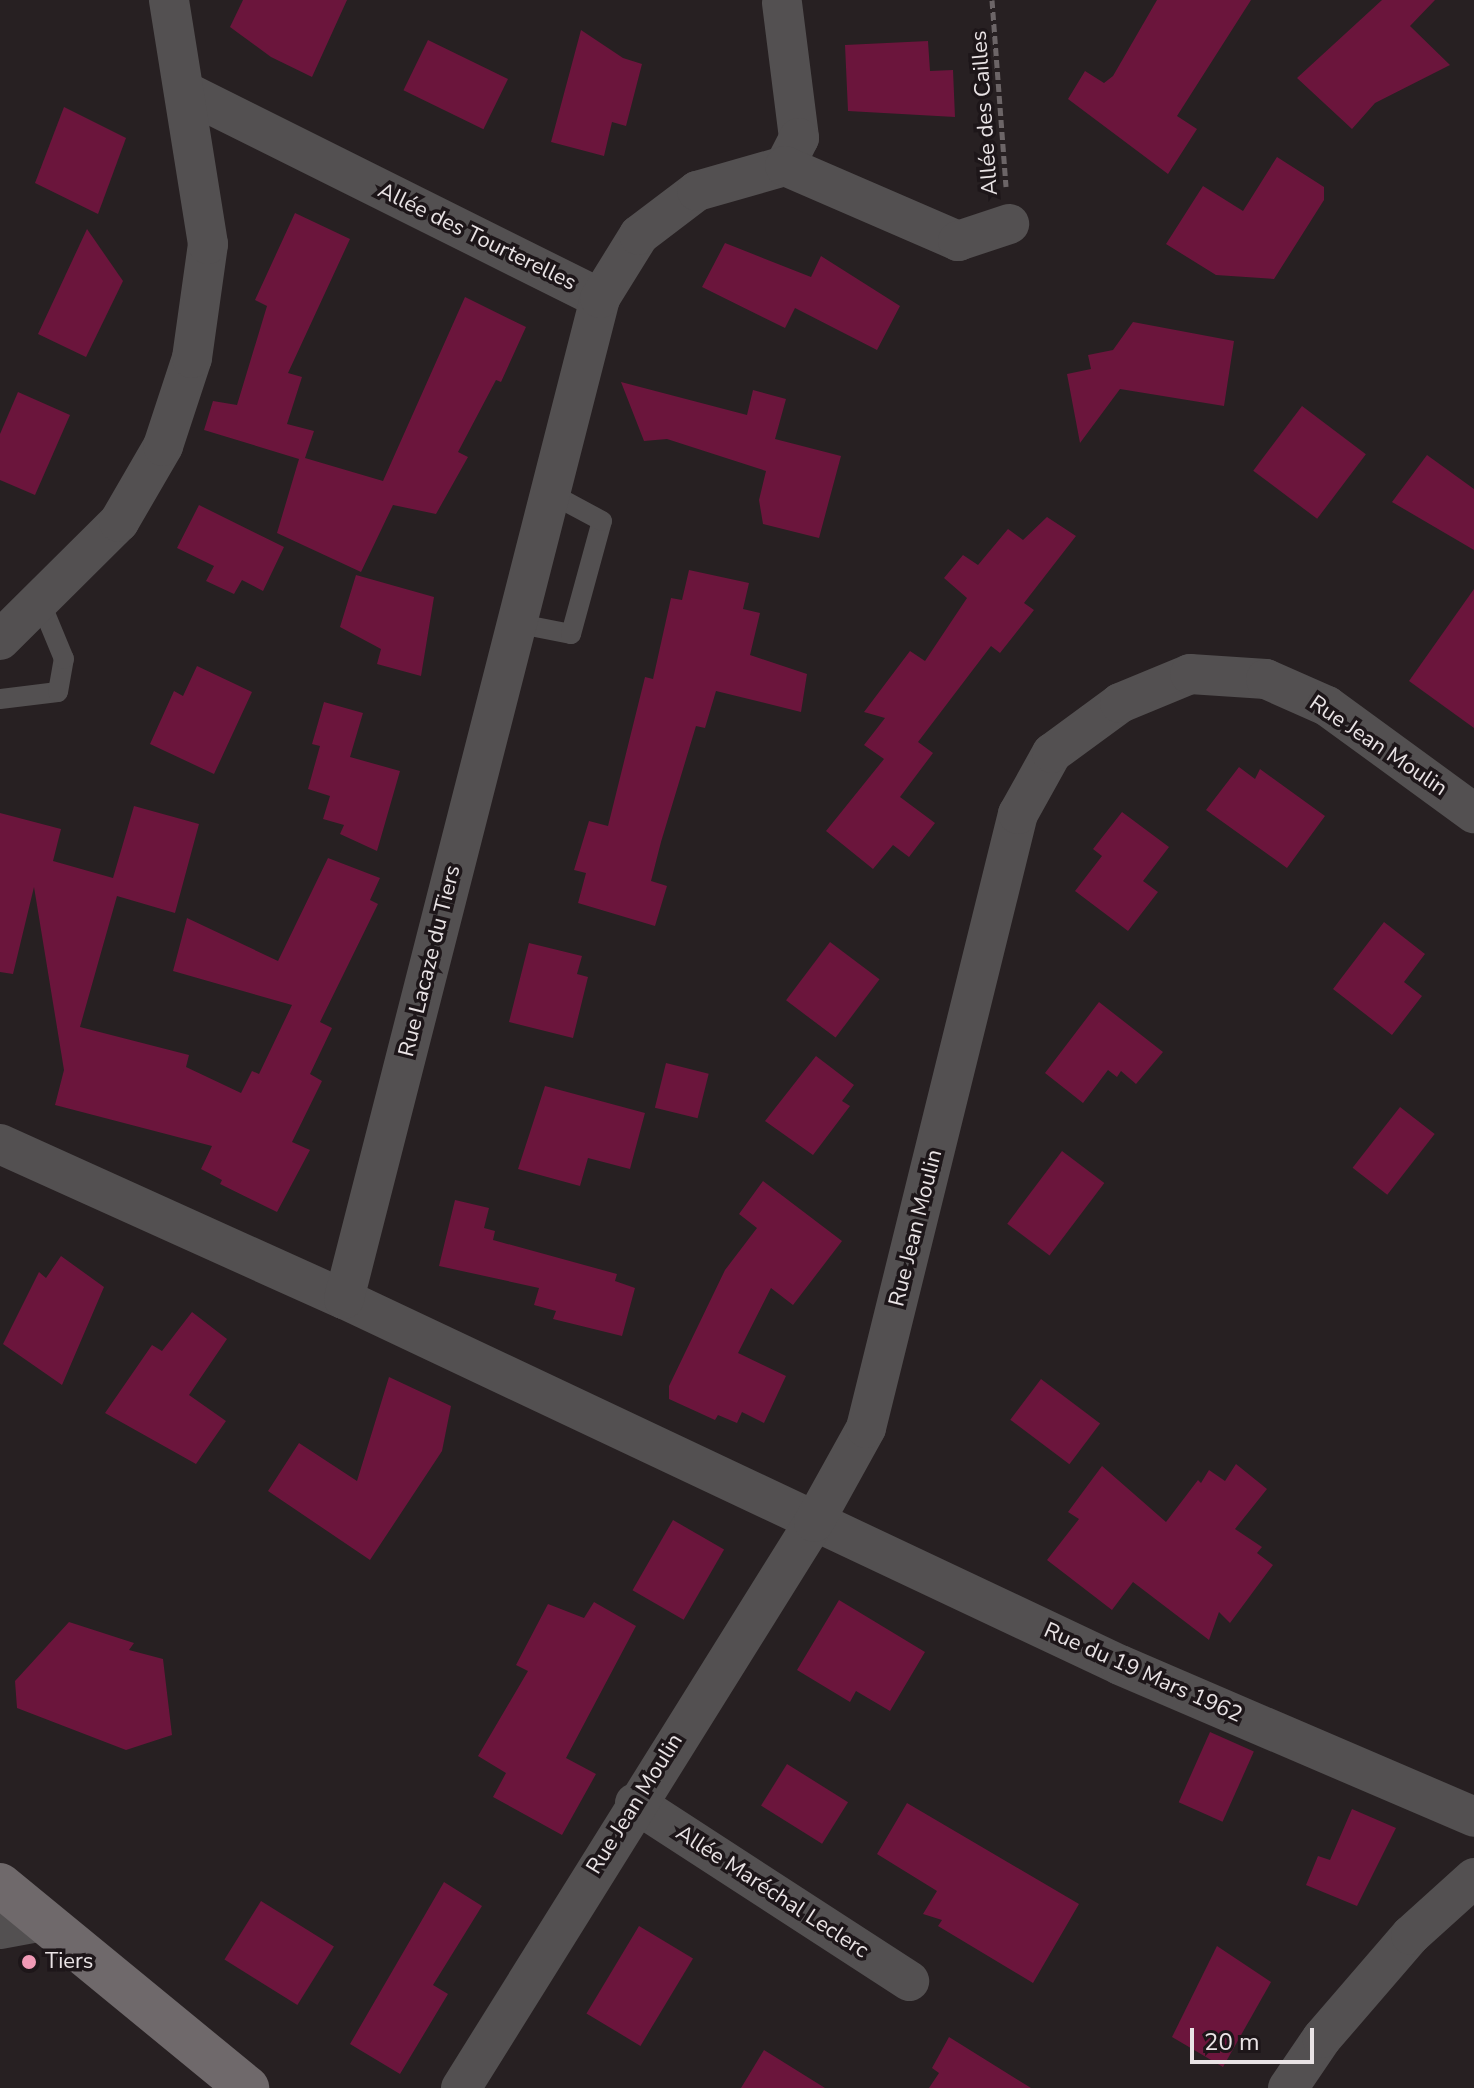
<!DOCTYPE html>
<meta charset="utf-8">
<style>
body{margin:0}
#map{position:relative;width:1474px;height:2088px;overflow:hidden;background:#272022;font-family:"Nunito Sans",sans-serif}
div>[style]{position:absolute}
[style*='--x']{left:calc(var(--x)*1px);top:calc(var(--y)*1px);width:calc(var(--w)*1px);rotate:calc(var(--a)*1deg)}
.building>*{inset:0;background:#6b153c;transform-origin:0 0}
.path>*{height:5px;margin-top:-2.5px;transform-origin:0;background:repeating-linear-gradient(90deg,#6c6567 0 8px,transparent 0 12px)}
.lane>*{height:20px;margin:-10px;padding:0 10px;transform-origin:10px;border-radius:10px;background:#535051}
.street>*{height:40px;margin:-20px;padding:0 20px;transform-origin:20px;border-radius:20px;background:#535051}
.secondary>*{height:44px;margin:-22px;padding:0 22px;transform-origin:22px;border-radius:22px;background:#6f696b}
.dots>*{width:22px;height:22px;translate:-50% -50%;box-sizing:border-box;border:4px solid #1d1619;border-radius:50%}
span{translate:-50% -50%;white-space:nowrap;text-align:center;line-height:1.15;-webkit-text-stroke:7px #1d1619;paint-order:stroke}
.street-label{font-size:22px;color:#e9e3e5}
.poi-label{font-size:22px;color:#e9e3e5}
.left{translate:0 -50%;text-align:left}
.scale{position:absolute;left:1190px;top:2028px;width:124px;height:36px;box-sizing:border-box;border:4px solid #e9e3e5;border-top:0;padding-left:10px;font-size:24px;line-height:28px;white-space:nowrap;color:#e9e3e5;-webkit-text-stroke:6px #1d1619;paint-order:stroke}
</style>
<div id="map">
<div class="building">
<div style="clip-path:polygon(243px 0,347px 0,312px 77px,271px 57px,230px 27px)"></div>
<div style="clip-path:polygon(1157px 0,1251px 0,1177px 116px,1197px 129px,1168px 174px,1068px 99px,1085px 71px,1104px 83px,1113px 76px)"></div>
<div style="clip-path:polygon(1382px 0,1435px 0,1410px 26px,1450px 65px,1375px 103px,1352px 129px,1297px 78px)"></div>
<div style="clip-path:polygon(581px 30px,623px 58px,642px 64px,626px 126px,612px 122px,604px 156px,551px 142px)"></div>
<div style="left:428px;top:40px;width:89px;height:56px;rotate:26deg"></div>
<div style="clip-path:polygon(928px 41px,930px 71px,953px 70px,955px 117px,848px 111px,845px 45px)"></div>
<div style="clip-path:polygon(64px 107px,126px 138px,98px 214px,35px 183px)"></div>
<div style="clip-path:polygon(1277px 157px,1324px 187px,1324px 200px,1274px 279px,1216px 275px,1166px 244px,1203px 186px,1243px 211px)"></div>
<div style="clip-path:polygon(295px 213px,350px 239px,288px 373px,302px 377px,287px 424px,314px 431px,305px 458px,383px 481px,465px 297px,526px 327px,501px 382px,496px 380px,458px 452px,468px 457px,436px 514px,393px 505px,361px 572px,277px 533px,299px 459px,204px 430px,213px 401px,237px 405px,267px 306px,255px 300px)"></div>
<div style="clip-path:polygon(87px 229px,123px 281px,86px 357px,38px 334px)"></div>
<div style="clip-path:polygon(725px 243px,811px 277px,821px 256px,900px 306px,877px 350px,795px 308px,785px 328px,702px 287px)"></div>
<div style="clip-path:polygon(1133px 322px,1234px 341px,1224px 406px,1120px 389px,1080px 443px,1067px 374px,1091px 369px,1088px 355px,1113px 350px)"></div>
<div style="clip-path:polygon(621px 382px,747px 415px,753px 390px,786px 399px,775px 439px,841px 456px,819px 538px,763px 524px,759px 500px,766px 471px,667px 439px,644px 441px)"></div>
<div style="clip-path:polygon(18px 392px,70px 415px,35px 495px,0 480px,0 434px)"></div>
<div style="left:1302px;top:406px;width:80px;height:81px;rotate:37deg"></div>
<div style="clip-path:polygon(1427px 455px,1474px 489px,1474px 550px,1392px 502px)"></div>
<div style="clip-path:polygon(199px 505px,284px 547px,263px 591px,242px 580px,234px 594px,206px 581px,214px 566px,177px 548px)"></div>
<div style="clip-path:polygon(1047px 517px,1076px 536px,1024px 603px,1034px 610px,1000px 653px,991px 646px,918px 742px,933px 753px,900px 797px,935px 823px,909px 857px,893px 845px,873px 869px,826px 831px,884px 759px,864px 745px,885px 718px,864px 712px,910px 651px,925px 661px,967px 598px,944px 578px,963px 555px,978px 565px,1008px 529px,1023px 540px)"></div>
<div style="clip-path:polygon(689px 570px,749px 583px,743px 609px,760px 613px,750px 655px,807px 674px,801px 712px,716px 691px,705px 728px,696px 726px,661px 842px,651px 881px,667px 886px,655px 926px,578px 903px,586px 873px,574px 870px,589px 821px,608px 826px,645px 677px,653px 679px,671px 598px,682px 600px)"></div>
<div style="clip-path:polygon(356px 575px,434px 597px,421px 676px,377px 664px,381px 649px,340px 627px)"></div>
<div style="clip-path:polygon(1474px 589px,1474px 728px,1409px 681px)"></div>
<div style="clip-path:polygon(197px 666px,252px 692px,214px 774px,150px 744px,174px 691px,183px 696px)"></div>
<div style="clip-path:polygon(324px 702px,363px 713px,350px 757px,400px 771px,377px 851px,340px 834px,344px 825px,323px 819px,330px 796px,308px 789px,320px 746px,312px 744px)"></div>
<div style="clip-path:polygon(1239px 767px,1255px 779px,1260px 769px,1325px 816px,1287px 868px,1206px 810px)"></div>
<div style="clip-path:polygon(134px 806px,199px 824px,175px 913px,117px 896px,80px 1027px,189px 1055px,186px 1067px,241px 1093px,252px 1071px,259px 1074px,292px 1005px,173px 971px,187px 918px,278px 961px,328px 858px,380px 878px,370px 900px,378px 904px,320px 1022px,332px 1028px,310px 1074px,322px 1081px,292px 1142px,310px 1150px,277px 1212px,220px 1184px,222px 1180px,201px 1169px,212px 1146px,55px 1105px,64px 1070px,34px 887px,13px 974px,0 972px,0 813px,61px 829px,53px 861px,113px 878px)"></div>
<div style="clip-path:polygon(1122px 812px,1169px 847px,1143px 881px,1158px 892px,1128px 931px,1075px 891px,1102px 856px,1093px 849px)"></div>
<div style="clip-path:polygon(1384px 922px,1425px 954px,1404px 982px,1422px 996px,1392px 1035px,1333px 989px)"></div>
<div style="left:830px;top:942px;width:62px;height:73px;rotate:37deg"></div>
<div style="clip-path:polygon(529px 943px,582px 956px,577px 974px,588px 977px,573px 1038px,509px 1022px)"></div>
<div style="clip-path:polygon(1099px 1002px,1163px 1052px,1136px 1084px,1121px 1071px,1117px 1077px,1108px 1070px,1083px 1103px,1045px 1073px)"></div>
<div style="clip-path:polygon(816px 1056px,854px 1085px,842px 1101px,850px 1106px,813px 1155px,765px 1121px)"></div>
<div style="left:666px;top:1063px;width:44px;height:46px;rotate:14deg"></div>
<div style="clip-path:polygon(545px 1086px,645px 1113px,630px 1169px,588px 1158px,580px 1186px,518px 1169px)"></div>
<div style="left:1400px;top:1107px;width:44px;height:77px;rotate:38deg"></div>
<div style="left:1062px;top:1151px;width:53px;height:91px;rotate:37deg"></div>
<div style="clip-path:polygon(763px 1181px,842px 1241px,793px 1305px,771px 1288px,738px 1353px,786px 1376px,764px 1423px,742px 1412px,737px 1423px,718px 1415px,715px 1420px,669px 1399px,669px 1386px,725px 1270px,757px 1228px,739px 1214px)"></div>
<div style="clip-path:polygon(455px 1200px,489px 1208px,484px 1228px,495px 1231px,493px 1240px,617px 1274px,615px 1281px,635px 1288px,622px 1336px,553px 1319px,556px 1311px,534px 1305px,539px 1288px,439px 1266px)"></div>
<div style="clip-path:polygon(61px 1256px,104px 1287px,62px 1385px,3px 1344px,39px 1272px,46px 1278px)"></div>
<div style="clip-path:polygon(192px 1312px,227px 1339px,189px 1395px,226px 1421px,196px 1464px,105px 1413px,152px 1345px,162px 1351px)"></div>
<div style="clip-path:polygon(389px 1377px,451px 1406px,442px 1451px,370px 1560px,268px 1491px,299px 1443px,357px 1481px)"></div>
<div style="left:1041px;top:1379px;width:74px;height:51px;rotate:37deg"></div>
<div style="clip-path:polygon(1236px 1464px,1267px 1489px,1235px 1529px,1262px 1547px,1257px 1553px,1273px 1565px,1230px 1623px,1219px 1612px,1209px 1640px,1133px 1582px,1112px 1610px,1047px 1560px,1079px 1519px,1068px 1512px,1102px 1466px,1166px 1522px,1198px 1480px,1201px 1483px,1209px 1470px,1225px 1481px)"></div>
<div style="left:673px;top:1520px;width:59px;height:81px;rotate:30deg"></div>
<div style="clip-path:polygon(839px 1600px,925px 1652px,890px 1711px,856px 1691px,850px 1702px,797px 1670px)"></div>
<div style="clip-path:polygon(594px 1602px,636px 1626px,566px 1758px,596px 1774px,562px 1835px,493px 1797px,506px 1773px,478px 1756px,528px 1671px,516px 1665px,548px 1604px,584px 1618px)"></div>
<div style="clip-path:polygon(69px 1622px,134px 1643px,129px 1650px,163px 1659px,172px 1735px,126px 1750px,17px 1708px,15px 1681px)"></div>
<div style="left:1210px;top:1732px;width:48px;height:77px;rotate:24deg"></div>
<div style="left:787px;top:1764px;width:72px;height:49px;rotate:32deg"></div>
<div style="clip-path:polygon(907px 1803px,1079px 1904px,1033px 1983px,938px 1926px,942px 1920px,923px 1914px,937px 1891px,877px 1854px)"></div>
<div style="clip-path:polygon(1352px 1809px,1396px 1828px,1357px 1906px,1306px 1885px,1318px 1856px,1330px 1860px)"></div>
<div style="clip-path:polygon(444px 1882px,482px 1906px,433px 1985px,448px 1994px,400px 2074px,350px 2044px)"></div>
<div style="left:261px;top:1901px;width:86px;height:69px;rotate:32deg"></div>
<div style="left:639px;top:1926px;width:63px;height:102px;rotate:31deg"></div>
<div style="clip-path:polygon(1217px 1946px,1271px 1982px,1223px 2067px,1172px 2037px)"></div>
<div style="clip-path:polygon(949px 2037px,1031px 2088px,929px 2088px,939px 2073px,932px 2068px)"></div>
<div style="clip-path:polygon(764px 2050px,825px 2088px,741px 2088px)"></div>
</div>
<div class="path">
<div style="--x:992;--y:0;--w:187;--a:85.7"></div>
</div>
<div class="lane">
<div style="--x:515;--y:623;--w:57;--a:11.1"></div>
<div style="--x:571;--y:634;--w:117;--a:-74.7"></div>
<div style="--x:602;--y:521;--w:61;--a:-151.8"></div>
<div style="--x:0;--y:699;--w:58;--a:-6.9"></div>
<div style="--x:58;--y:692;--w:34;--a:-80"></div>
<div style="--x:64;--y:659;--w:63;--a:-112.5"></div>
</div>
<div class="street">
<div style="--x:782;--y:3;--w:136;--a:82.8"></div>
<div style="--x:799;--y:138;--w:31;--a:117"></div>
<div style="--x:184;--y:91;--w:465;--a:26.5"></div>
<div style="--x:0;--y:640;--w:168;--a:-44.8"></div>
<div style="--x:119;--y:522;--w:88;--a:-59.9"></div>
<div style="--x:163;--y:446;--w:93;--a:-71.8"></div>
<div style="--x:192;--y:358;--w:115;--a:-82"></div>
<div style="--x:208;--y:244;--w:247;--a:-99.1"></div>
<div style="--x:0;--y:1144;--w:377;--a:24.3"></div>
<div style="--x:344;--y:1299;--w:858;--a:25.25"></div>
<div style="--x:1120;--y:1665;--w:385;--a:23.2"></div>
<div style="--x:344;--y:1299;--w:1033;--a:-75.65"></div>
<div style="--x:600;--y:298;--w:74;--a:-58.2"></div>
<div style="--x:639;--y:235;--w:73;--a:-37.2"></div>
<div style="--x:697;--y:191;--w:91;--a:-15.9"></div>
<div style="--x:785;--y:166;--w:189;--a:23.4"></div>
<div style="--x:958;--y:241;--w:54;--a:-18.4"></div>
<div style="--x:635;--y:1803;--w:327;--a:33"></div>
<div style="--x:0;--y:1929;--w:44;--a:-10.5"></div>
<div style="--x:461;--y:2088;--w:667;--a:-58.05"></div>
<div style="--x:814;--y:1522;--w:107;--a:-61"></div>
<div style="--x:866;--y:1428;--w:633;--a:-76.1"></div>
<div style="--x:1018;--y:814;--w:70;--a:-60.9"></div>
<div style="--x:1052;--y:753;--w:84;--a:-36.3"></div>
<div style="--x:1120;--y:703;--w:76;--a:-22.5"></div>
<div style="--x:1190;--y:674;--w:76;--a:3.8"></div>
<div style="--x:1266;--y:679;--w:67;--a:23.9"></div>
<div style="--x:1327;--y:706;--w:182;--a:36.1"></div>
<div style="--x:1288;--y:2088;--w:60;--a:-55.8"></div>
<div style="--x:1322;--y:2038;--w:136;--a:-49.2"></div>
<div style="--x:1411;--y:1935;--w:85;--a:-42.1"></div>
</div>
<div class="secondary">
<div style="--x:0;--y:1885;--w:320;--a:39.4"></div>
</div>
<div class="dots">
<div style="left:29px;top:1962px;background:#f09ab6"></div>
</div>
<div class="street-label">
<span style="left:985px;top:113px;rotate:-94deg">Allée des Cailles</span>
<span style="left:477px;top:237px;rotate:26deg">Allée des Tourterelles</span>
<span style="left:1378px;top:746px;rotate:34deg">Rue Jean Moulin</span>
<span style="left:430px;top:961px;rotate:-76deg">Rue Lacaze du Tiers</span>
<span style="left:916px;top:1228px;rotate:-76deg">Rue Jean Moulin</span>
<span style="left:1143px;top:1673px;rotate:24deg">Rue du 19 Mars 1962</span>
<span style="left:635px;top:1804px;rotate:-58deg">Rue Jean Moulin</span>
<span style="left:772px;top:1892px;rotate:33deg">Allée Maréchal Leclerc</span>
</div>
<div class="poi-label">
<span class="left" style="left:45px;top:1962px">Tiers</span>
</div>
<div class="scale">20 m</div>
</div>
